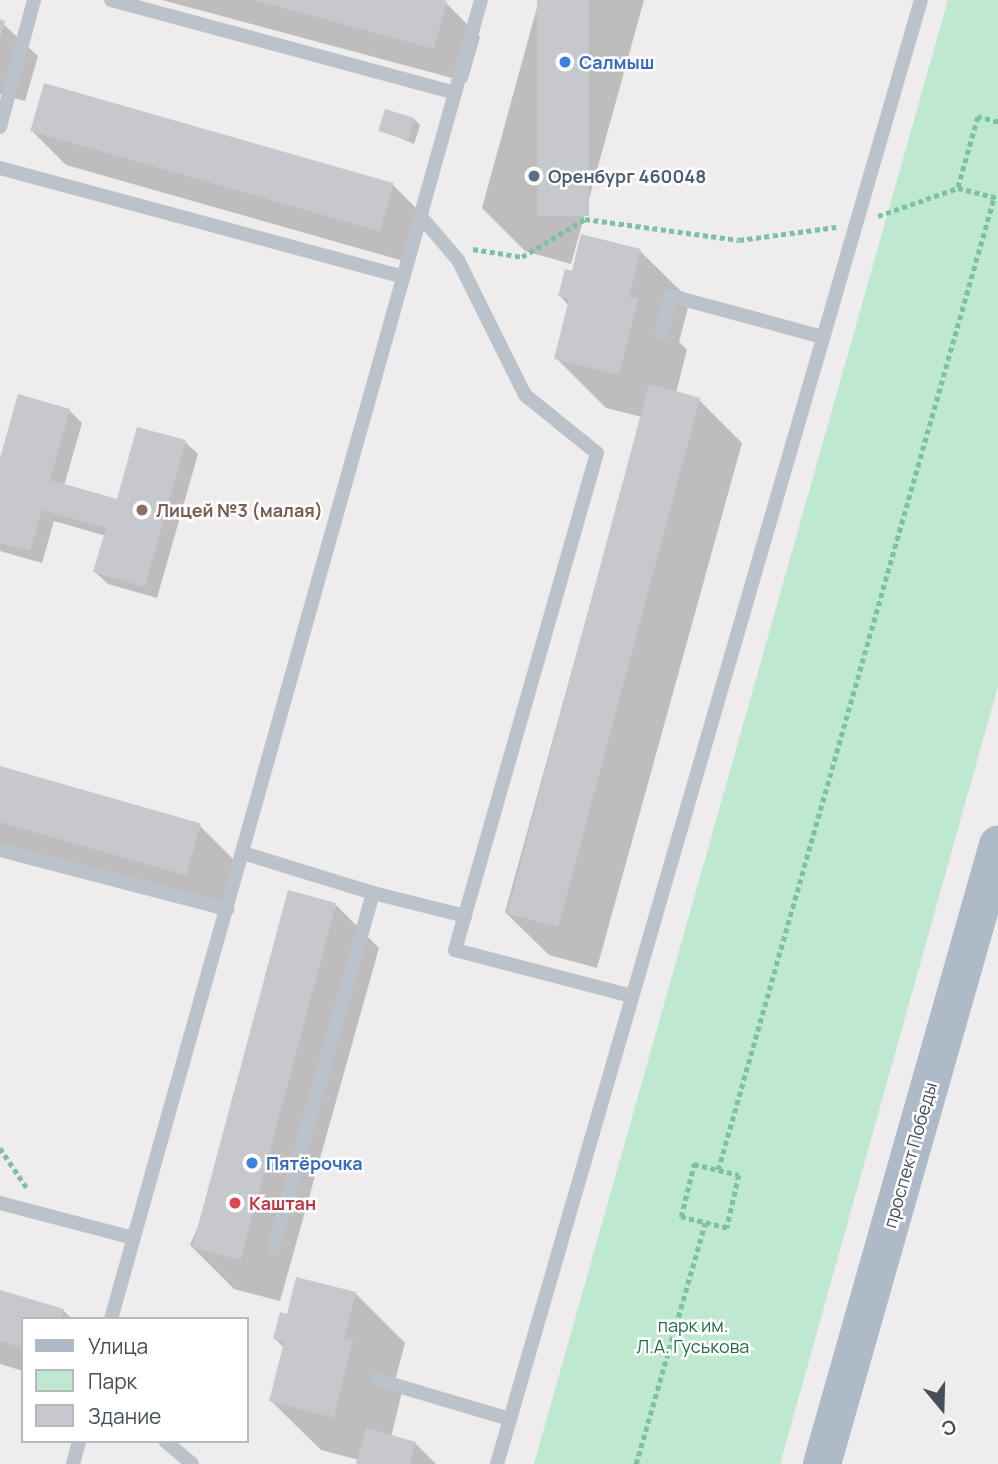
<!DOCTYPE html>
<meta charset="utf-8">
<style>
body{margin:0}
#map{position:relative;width:998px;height:1464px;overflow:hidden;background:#eeecec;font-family:Manrope,sans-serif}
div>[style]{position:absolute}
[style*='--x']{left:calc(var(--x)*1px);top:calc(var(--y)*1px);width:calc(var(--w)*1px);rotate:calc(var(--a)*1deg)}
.green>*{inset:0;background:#bee8d0}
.shadow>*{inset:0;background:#0003}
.building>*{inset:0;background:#c7c8ce;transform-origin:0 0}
.path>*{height:4.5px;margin-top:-2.25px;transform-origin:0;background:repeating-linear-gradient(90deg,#7bc1a2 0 5px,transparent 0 8.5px)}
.lane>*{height:14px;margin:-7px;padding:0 7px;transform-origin:7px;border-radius:7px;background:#bbc2c9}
.primary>*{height:38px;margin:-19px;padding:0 19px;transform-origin:19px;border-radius:19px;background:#aebac8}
.dots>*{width:19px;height:19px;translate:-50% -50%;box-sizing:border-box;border:4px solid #fff;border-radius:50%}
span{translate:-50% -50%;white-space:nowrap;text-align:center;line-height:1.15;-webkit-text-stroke:5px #fff;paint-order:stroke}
.shop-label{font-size:18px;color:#366cbe;font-weight:700}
.left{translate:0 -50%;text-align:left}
.service-label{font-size:18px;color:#4e5e75;font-weight:700}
.education-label{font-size:18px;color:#785e54;font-weight:700}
.street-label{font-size:18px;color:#464e57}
.health-label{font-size:18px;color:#be3a42;font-weight:700}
.park-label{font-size:18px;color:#216e4b}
.legend{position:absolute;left:21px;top:1317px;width:228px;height:126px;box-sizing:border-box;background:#fff;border:2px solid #b5b8bc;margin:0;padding:9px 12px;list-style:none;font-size:21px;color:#464e57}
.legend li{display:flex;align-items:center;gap:14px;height:35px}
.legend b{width:35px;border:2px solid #b5b8bc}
.north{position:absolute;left:907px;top:1373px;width:70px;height:70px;-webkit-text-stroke:5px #fff;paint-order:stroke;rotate:161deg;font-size:19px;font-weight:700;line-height:28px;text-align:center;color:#464e57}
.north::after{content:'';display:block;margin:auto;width:24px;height:32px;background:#464e57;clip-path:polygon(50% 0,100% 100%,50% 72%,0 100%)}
</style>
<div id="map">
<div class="green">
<div style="clip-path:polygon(948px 0,998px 0,998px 686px,780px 1464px,534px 1464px)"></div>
</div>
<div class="shadow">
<div style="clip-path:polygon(162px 0,435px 0,446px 3px,480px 37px,467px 82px)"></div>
<div style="clip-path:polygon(539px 0,644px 0,571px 264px,525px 251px,482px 208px)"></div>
<div style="clip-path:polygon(0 21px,38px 56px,25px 101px,0 94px)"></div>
<div style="clip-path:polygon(414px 119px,420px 125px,414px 144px,381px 130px)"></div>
<div style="clip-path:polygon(32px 131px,393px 185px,427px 219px,414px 264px,66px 165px)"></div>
<div style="clip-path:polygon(640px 251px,690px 300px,679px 342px,687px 350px,676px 393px,699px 400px,742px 443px,597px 968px,549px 955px,505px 912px,642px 417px,606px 408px,556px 358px,569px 306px,560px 296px,573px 274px)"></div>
<div style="clip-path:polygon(69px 410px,82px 423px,64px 486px,118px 501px,185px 442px,198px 454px,157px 598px,108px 584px,95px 572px,106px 536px,54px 521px,42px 563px,0 551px,0 465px)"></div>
<div style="clip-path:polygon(0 767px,200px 826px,234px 860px,220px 907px,0 843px)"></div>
<div style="clip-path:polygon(336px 905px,379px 948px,280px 1301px,234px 1289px,190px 1245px)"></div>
<div style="clip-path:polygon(0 1292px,63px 1310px,72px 1319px,23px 1319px,23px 1371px,0 1364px)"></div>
<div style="clip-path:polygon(355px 1293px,405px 1343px,394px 1385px,402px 1392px,391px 1437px,416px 1444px,436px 1464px,358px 1464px,359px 1460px,321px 1450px,271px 1401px,284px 1348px,275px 1339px)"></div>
</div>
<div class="building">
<div style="clip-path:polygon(254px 0,442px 0,447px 1px,434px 49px)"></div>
<div style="left:537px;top:0;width:52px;height:216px"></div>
<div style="clip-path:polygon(0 19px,5px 21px,1px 36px,0 36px)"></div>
<div style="left:44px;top:83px;width:364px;height:50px;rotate:16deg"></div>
<div style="left:385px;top:109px;width:31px;height:23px;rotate:17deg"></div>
<div style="clip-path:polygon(581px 234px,641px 249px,629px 297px,638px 299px,619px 375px,554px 359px,569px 299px,558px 296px,565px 269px,572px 271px)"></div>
<div style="left:649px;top:384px;width:53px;height:548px;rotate:15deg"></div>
<div style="clip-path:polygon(18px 394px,70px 409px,50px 480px,117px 499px,137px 427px,186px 440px,145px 587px,93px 572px,106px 528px,42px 510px,30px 551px,0 543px,0 458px)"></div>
<div style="left:0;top:766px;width:209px;height:54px;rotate:16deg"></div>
<div style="left:288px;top:890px;width:50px;height:370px;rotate:15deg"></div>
<div style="clip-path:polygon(296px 1277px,356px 1292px,344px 1339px,353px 1341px,334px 1418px,269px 1401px,284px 1342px,273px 1339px,280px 1312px,287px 1314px)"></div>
<div style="clip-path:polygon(0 1290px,64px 1309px,61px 1319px,23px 1319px,23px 1348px,0 1341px)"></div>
<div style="clip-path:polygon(366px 1428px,416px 1442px,410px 1464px,356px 1464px)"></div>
</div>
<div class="path">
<div style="--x:998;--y:122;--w:21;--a:-166"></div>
<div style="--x:978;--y:117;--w:74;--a:105.7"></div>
<div style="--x:958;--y:188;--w:41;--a:14"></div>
<div style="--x:878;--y:216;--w:85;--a:-19.3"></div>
<div style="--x:473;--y:249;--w:50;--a:9.3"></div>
<div style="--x:522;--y:257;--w:74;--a:-31.1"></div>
<div style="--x:585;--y:219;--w:155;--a:7.8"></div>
<div style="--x:739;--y:240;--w:98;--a:-7.6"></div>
<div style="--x:0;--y:1148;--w:48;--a:56"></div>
<div style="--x:694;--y:1164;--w:46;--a:13.7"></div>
<div style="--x:739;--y:1175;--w:54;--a:102.8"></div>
<div style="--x:727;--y:1228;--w:47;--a:-166.6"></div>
<div style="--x:681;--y:1217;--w:55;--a:-76.2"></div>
<div style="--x:718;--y:1170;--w:1011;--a:-74.16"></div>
<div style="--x:636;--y:1464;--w:251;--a:-74"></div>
</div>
<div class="lane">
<div style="--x:111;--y:0;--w:356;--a:15.1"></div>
<div style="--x:0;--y:127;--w:131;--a:-75"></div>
<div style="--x:0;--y:168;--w:418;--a:15.1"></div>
<div style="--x:423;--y:219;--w:54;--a:49.5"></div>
<div style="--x:458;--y:260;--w:151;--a:63.6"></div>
<div style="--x:525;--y:395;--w:92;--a:38.9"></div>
<div style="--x:597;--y:453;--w:517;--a:105.95"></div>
<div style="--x:455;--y:950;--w:182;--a:14.6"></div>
<div style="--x:661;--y:333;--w:38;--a:-75"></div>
<div style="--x:671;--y:296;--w:157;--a:15.1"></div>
<div style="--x:0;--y:850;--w:235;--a:14.6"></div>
<div style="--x:243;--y:853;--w:136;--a:17.1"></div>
<div style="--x:373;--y:893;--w:370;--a:105.7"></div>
<div style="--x:373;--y:893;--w:95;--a:14"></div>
<div style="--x:0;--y:1203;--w:138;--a:14.7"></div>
<div style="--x:111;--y:1319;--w:1370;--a:-74.33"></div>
<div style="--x:378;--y:1380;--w:138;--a:16.5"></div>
<div style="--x:165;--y:1441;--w:35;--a:40"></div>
<div style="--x:73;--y:1464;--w:24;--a:-75"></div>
<div style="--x:497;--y:1464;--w:1524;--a:-73.85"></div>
</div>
<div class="primary">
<div style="--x:822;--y:1464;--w:644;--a:-74.13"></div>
</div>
<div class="dots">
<div style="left:565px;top:62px;background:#3f7fe0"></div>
<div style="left:534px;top:176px;background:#5c6f8a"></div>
<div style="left:142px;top:510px;background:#8d6e63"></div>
<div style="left:252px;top:1163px;background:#3f7fe0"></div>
<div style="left:235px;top:1203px;background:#e0444e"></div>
</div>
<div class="shop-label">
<span class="left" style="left:579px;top:62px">Салмыш</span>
<span class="left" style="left:266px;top:1163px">Пятёрочка</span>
</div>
<div class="service-label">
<span class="left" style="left:548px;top:176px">Оренбург 460048</span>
</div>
<div class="education-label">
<span class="left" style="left:156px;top:510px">Лицей №3 (малая)</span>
</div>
<div class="street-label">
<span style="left:910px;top:1155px;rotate:-74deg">проспект Победы</span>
</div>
<div class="health-label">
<span class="left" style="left:249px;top:1203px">Каштан</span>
</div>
<div class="park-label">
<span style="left:693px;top:1336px">парк им.<br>Л.А. Гуськова</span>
</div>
<ul class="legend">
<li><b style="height:9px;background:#aebac8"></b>Улица</li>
<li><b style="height:19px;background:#bee8d0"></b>Парк</li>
<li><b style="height:19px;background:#c7c8ce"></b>Здание</li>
</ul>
<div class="north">С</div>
</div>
